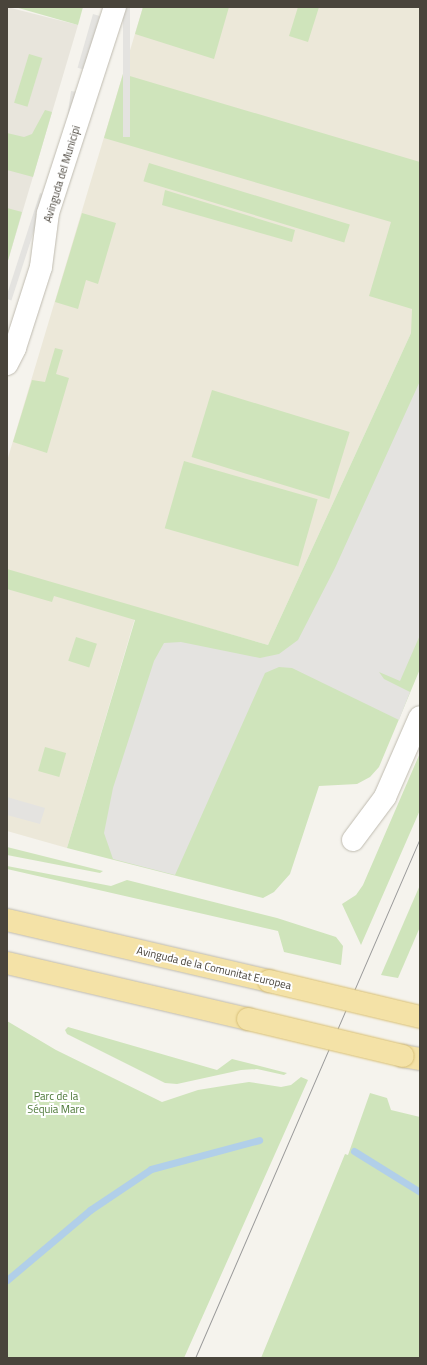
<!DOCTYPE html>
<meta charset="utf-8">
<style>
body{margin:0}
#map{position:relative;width:427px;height:1365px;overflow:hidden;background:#f5f3ed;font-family:"Titillium Web",sans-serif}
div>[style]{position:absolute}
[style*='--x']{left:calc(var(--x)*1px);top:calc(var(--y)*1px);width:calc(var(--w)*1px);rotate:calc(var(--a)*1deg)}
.residential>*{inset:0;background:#e8e5dc}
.education>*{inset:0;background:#ece8d9}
.green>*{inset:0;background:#cfe4bb;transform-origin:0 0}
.parking>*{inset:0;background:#e4e3e0;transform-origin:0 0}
.stream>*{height:7px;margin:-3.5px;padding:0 3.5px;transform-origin:3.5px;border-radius:3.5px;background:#b1cfe9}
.roads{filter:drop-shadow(0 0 1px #bfbbb0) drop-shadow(0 0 1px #bfbbb0)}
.minor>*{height:22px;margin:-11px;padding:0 11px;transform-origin:11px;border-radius:11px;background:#fff}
.major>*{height:22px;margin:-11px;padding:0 11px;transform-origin:11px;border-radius:11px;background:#f4e2a7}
.tram>*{height:1px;margin:-0.5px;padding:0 0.5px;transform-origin:0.5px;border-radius:0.5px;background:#9a9a9a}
.bridges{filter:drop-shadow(0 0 1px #d8c078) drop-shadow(0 0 1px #d8c078)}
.major-bridge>*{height:22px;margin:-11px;padding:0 11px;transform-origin:11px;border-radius:11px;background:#f4e2a7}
span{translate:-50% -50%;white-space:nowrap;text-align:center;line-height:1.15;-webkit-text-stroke:4px #fff;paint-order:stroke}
.street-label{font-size:11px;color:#49443b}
.park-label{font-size:11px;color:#497534}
.frame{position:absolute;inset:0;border:8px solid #49443b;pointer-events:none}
</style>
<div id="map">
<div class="residential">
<div style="clip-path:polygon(7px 7px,78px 25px,7px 264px)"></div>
</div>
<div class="education">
<div style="clip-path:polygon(143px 7px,420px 7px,420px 336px,411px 333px,268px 645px,138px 608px,67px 848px,7px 831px,7px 461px)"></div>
</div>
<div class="green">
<div style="clip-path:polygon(15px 7px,83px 7px,78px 25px)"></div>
<div style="clip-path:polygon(143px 7px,229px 7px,214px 59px,135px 34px)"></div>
<div style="clip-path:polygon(298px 7px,319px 7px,308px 42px,289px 36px)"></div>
<div style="left:29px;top:54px;width:14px;height:51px;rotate:17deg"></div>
<div style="clip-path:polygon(123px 74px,420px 162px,420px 669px,379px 767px,370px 777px,357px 784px,319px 786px,290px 874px,274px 892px,263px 898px,67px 848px,135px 620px,54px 596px,52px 602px,7px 589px,7px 569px,268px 645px,411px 333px,412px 309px,369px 296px,391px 222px,104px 138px)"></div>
<div style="clip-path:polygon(45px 110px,52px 112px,33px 177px,7px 170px,7px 133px,24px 137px,32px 134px)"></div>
<div style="left:149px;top:163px;width:210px;height:19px;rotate:17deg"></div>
<div style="clip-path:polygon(165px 190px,295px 230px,292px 242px,162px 205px)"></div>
<div style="clip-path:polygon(7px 208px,22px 212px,7px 264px)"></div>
<div style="clip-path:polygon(82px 213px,116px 223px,98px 284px,86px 280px,78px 309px,55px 302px)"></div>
<div style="clip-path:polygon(55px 348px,63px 350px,56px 374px,69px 378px,47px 453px,13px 442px,32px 380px,45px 382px)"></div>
<div style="left:212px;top:390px;width:144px;height:70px;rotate:17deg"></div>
<div style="left:184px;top:461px;width:139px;height:70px;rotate:16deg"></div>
<div style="left:76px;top:637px;width:22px;height:25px;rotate:18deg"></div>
<div style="left:45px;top:747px;width:22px;height:25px;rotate:16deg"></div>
<div style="clip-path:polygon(420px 753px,420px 810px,361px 945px,342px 904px,356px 895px,363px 885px)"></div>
<div style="clip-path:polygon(7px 847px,103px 871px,100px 873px,7px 855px)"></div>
<div style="clip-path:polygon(7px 866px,111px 886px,127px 880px,277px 918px,336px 937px,343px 946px,341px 965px,284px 952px,278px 931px,7px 869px)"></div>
<div style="clip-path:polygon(420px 885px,420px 927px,398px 978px,381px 975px)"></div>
<div style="clip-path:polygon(7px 1021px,56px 1050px,162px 1102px,198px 1090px,229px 1085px,249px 1082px,281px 1087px,291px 1085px,301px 1077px,308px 1080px,184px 1358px,7px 1358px)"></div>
<div style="clip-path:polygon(68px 1027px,217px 1070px,232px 1059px,287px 1073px,284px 1075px,257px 1069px,241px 1070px,177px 1084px,165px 1083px,67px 1034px,65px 1030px)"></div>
<div style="clip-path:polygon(370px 1093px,387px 1098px,391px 1110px,420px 1117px,420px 1358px,261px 1358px,345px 1154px,348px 1155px)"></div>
</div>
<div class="parking">
<div style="left:123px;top:7px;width:7px;height:130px"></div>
<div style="left:93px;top:14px;width:7px;height:56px;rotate:16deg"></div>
<div style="left:71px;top:91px;width:7px;height:76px;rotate:8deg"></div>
<div style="left:40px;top:193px;width:6px;height:111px;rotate:18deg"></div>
<div style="clip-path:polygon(420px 381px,420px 635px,400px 681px,379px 672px,384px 679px,410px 692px,399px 720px,292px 668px,279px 667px,265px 673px,175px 875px,113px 859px,104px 833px,113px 788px,154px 661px,164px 643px,181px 642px,260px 658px,279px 654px,298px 640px,335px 568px)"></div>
<div style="clip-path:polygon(7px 797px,45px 808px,40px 824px,7px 815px)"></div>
</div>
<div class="stream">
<div style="--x:354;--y:1151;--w:78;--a:31.8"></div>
<div style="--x:7;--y:1280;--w:109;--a:-40.1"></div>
<div style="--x:90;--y:1210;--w:73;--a:-33.9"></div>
<div style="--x:151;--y:1169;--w:112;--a:-15"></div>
</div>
<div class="roads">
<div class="minor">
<div style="--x:7;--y:364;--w:18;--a:-63"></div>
<div style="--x:15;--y:348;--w:85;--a:-72.2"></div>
<div style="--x:41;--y:267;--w:54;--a:-82.6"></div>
<div style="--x:48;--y:213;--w:217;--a:-72"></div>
<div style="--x:353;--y:840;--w:54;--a:-53.3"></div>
<div style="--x:385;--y:797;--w:87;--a:-66.4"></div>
</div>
<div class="major">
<div style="--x:7;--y:920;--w:269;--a:13.1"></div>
<div style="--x:7;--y:963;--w:247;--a:13.1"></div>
<div style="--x:403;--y:1056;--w:17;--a:10"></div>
</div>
</div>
<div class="tram">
<div style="--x:195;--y:1358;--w:567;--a:-66.6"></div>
</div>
<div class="bridges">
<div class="major-bridge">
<div style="--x:269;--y:981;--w:155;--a:13.4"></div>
<div style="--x:248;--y:1019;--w:159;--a:13.4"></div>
</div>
</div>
<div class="street-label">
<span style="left:62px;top:174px;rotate:-73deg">Avinguda del Municipi</span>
<span style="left:214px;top:968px;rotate:13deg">Avinguda de la Comunitat Europea</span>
</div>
<div class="park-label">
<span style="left:56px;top:1103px">Parc de la<br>Séquia Mare</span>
</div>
<div class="frame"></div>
</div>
